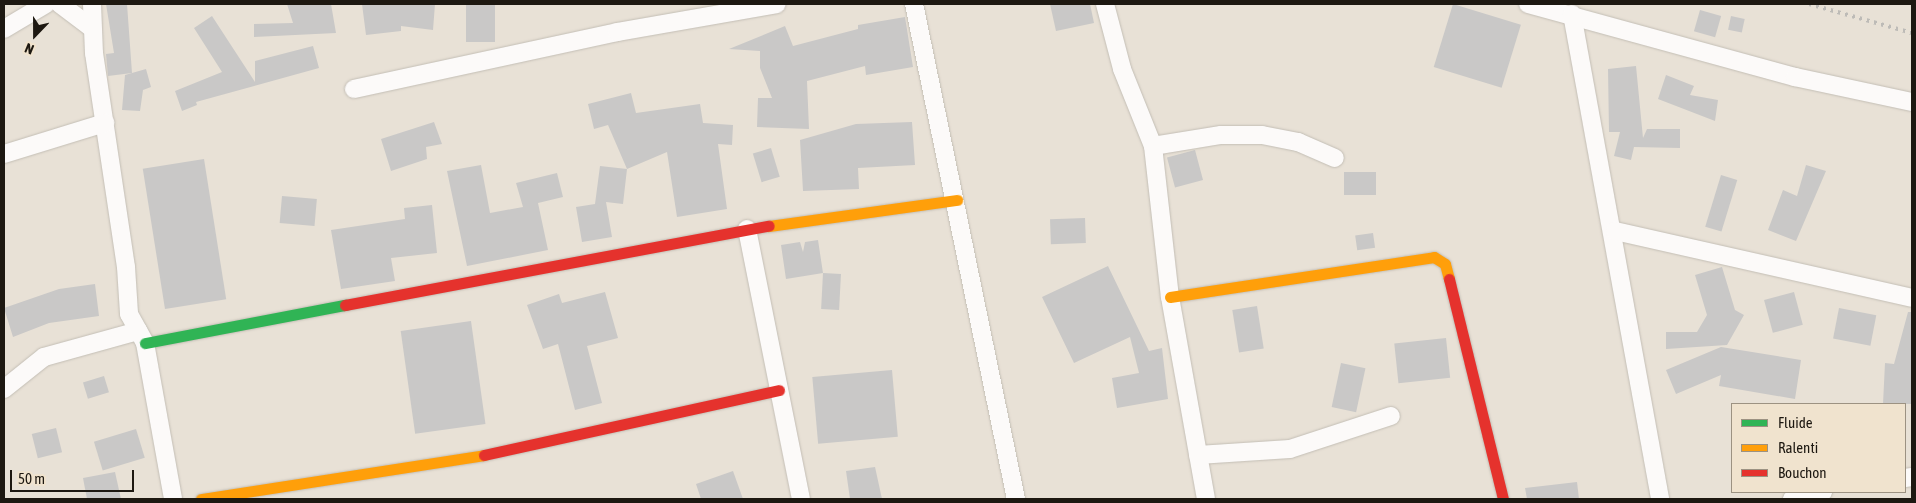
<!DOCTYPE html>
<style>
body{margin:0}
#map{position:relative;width:1916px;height:503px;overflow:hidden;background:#e8e1d6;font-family:"Asap Condensed",sans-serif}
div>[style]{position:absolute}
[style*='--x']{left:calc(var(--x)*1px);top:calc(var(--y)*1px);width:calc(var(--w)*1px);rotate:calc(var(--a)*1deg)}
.building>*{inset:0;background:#c9c8c7;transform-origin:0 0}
.roads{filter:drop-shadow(0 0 1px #c3beb5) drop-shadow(0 0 1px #c3beb5)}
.street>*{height:18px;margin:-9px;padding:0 9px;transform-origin:9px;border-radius:9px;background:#fcfaf9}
.fast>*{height:11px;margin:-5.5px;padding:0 5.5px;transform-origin:5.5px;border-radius:5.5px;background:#30b455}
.slow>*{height:11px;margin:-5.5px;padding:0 5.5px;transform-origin:5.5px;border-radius:5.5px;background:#ff9f0a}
.jam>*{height:11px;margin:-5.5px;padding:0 5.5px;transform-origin:5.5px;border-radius:5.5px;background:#e5322d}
.rail>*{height:4px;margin-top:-2px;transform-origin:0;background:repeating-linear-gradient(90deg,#bdbbb7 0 2.5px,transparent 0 7.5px)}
span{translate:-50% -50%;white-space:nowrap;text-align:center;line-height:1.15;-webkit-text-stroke:5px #f0e3ce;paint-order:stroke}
.frame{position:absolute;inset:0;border:5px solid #1d1811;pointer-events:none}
.legend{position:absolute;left:1731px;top:403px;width:175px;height:90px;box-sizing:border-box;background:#f0e3ce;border:1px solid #9c9282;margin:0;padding:6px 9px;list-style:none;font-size:15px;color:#1d1811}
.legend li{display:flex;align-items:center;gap:10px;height:25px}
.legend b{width:25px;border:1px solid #9c9282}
.north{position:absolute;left:10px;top:10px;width:50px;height:50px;-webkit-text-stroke:4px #f0e3ce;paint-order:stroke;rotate:202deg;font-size:14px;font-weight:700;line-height:20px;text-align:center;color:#1d1811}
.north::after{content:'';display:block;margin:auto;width:18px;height:22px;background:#1d1811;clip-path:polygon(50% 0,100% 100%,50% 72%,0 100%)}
.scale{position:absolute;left:10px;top:470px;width:124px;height:22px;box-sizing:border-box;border:2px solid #1d1811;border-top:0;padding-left:6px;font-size:15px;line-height:18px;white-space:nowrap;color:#1d1811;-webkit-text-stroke:4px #f0e3ce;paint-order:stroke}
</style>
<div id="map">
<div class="building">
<div style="clip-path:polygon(106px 4px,127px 4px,132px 73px,108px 76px,106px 54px,114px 53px)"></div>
<div style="clip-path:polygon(287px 4px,331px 4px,336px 33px,254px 37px,254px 24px,293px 23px)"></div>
<div style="clip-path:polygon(362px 4px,435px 4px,433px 30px,401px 26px,401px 31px,366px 35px)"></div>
<div style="left:466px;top:4px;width:29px;height:38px"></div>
<div style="clip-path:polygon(1050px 4px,1090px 4px,1094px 23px,1056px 31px)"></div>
<div style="left:1453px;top:4px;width:71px;height:66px;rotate:17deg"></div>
<div style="left:1700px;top:10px;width:22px;height:22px;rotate:16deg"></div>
<div style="clip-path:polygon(212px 16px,255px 82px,255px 61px,313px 46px,319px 68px,196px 102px,197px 105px,182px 111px,175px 91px,222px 72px,194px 28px)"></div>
<div style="left:1731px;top:16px;width:14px;height:14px;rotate:12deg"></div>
<div style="clip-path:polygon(905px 17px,913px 67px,866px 75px,865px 66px,807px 81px,809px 129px,757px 127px,758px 98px,772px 98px,760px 68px,760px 51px,729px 49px,785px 26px,793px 46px,858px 29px,858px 25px)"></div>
<div style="clip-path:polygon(1636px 66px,1643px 138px,1647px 129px,1680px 129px,1680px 148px,1634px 147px,1631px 160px,1614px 156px,1620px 132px,1609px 132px,1608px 69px)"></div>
<div style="clip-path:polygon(146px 69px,151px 87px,143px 90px,140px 111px,122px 110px,125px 75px)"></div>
<div style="clip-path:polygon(1666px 75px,1694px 86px,1690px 95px,1718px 100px,1715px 121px,1658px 99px)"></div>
<div style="clip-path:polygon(631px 93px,636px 113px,700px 104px,703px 123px,733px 125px,732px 145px,718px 144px,727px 209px,677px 217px,667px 152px,627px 169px,608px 125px,594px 129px,588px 104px)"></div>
<div style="clip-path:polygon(434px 122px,442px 144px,426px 147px,427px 159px,391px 171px,381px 139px)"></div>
<div style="clip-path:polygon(912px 122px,915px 165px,858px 168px,859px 189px,803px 191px,800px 140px,856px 124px)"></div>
<div style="left:771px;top:148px;width:30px;height:19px;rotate:73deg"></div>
<div style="left:1195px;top:150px;width:31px;height:29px;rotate:75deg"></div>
<div style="left:204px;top:159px;width:142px;height:62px;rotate:81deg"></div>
<div style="clip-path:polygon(481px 165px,490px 213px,523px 207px,516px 183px,557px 173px,563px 197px,538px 203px,548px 250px,467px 266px,447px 171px)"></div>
<div style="clip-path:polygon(1806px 165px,1826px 171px,1796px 241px,1768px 230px,1783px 190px,1797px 196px)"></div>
<div style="clip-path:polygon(600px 166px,627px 169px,623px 204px,606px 202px,612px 237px,582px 242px,576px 207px,595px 204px)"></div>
<div style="left:1344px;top:172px;width:32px;height:23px"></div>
<div style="left:1721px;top:175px;width:17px;height:54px;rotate:17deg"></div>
<div style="left:282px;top:196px;width:35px;height:27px;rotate:5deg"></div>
<div style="clip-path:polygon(432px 205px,437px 253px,391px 258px,395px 281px,341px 289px,331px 230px,405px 219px,404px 208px)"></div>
<div style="left:1085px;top:218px;width:25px;height:35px;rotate:88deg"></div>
<div style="left:1373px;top:233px;width:15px;height:18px;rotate:82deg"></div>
<div style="clip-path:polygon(818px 240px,823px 273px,786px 279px,781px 245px,800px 242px,803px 252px,805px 242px)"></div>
<div style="clip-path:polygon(1108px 266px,1149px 351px,1162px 348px,1168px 399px,1117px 408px,1112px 378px,1139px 373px,1130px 337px,1074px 363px,1042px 297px)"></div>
<div style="clip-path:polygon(1722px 267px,1735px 310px,1744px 315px,1727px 345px,1666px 349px,1666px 332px,1697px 332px,1707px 315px,1695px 275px)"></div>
<div style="left:823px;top:273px;width:18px;height:36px;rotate:3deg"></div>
<div style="clip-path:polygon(95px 284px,99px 316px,49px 323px,13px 337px,4px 308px,59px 289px)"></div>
<div style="clip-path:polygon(605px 292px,618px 338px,587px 346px,602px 403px,575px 410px,558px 344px,543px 349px,527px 305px,559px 294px,562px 303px)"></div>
<div style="left:1794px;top:292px;width:34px;height:31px;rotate:75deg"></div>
<div style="left:1257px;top:306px;width:43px;height:25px;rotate:81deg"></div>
<div style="left:1839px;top:308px;width:38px;height:31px;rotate:11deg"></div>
<div style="clip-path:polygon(1908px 312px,1912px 312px,1912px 404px,1883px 404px,1885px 363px,1894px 364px)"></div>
<div style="left:471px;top:321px;width:104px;height:71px;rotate:82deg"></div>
<div style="left:1446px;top:338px;width:40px;height:52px;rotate:84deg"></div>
<div style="clip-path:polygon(1721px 347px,1801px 360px,1795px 399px,1719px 386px,1721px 375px,1676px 394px,1666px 370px)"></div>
<div style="left:1341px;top:363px;width:25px;height:45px;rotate:12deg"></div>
<div style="left:892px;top:370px;width:67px;height:80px;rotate:85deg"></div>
<div style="left:104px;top:376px;width:17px;height:22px;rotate:73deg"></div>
<div style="left:56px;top:428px;width:25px;height:25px;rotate:76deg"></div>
<div style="left:136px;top:429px;width:30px;height:44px;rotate:73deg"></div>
<div style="clip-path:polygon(875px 467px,882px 499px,850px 499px,846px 471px)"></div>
<div style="clip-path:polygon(733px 471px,743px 499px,701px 499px,696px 484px)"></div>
<div style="clip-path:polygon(115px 472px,121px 499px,87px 499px,83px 478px)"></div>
<div style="clip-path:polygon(1577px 482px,1579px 499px,1527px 499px,1525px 488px)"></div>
</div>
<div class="roads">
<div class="street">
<div style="--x:60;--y:4;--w:39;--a:37"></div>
<div style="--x:92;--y:4;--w:49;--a:87.7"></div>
<div style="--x:94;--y:53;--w:216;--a:81.5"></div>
<div style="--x:126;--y:267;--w:47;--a:86.3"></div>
<div style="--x:129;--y:314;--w:33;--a:61"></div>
<div style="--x:145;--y:343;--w:158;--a:79.8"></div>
<div style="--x:914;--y:4;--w:505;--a:78.36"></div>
<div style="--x:1105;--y:4;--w:67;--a:75.3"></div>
<div style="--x:1122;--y:69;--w:83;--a:68.1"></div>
<div style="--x:1153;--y:146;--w:152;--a:83.6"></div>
<div style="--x:1170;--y:297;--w:205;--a:79.9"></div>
<div style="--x:1528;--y:4;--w:277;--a:15.3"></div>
<div style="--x:1795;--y:77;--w:120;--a:12.1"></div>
<div style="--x:1572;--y:14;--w:493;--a:79.7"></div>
<div style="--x:4;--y:29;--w:49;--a:-30.8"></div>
<div style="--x:354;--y:89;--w:269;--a:-12.2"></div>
<div style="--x:617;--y:32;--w:162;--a:-9.9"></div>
<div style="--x:1153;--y:146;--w:69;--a:-9.2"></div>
<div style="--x:1221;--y:135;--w:41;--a:0"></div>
<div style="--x:1262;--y:135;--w:37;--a:11"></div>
<div style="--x:1298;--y:142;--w:40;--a:23.4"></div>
<div style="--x:4;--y:154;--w:106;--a:-17.1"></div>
<div style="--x:747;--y:229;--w:275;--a:78.7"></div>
<div style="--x:1615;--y:231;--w:304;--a:12.7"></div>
<div style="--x:4;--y:389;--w:51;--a:-38.7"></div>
<div style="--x:44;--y:357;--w:98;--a:-15.5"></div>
<div style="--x:1198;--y:455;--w:92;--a:-3.7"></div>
<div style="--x:1290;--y:449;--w:106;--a:-18.1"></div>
<div style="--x:1905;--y:478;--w:7;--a:-8"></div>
<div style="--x:1792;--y:499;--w:32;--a:-13"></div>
</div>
<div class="fast">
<div style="--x:145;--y:343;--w:204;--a:-10.8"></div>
</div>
<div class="slow">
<div style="--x:769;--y:226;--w:190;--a:-7.9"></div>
<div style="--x:1170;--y:297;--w:267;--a:-8.6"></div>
<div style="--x:1434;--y:257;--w:13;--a:32"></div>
<div style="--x:1445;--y:264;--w:16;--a:75"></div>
<div style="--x:201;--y:499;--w:286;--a:-8.8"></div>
</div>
<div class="jam">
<div style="--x:1449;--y:279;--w:227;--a:76.2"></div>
<div style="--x:345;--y:305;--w:431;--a:-10.6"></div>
<div style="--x:484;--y:455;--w:302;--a:-12.4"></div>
</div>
</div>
<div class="rail">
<div style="--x:1809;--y:4;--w:107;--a:15.7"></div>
</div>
<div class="frame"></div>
<ul class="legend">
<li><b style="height:6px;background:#30b455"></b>Fluide</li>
<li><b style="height:6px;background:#ff9f0a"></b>Ralenti</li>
<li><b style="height:6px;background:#e5322d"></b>Bouchon</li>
</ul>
<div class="north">N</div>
<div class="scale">50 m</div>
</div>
